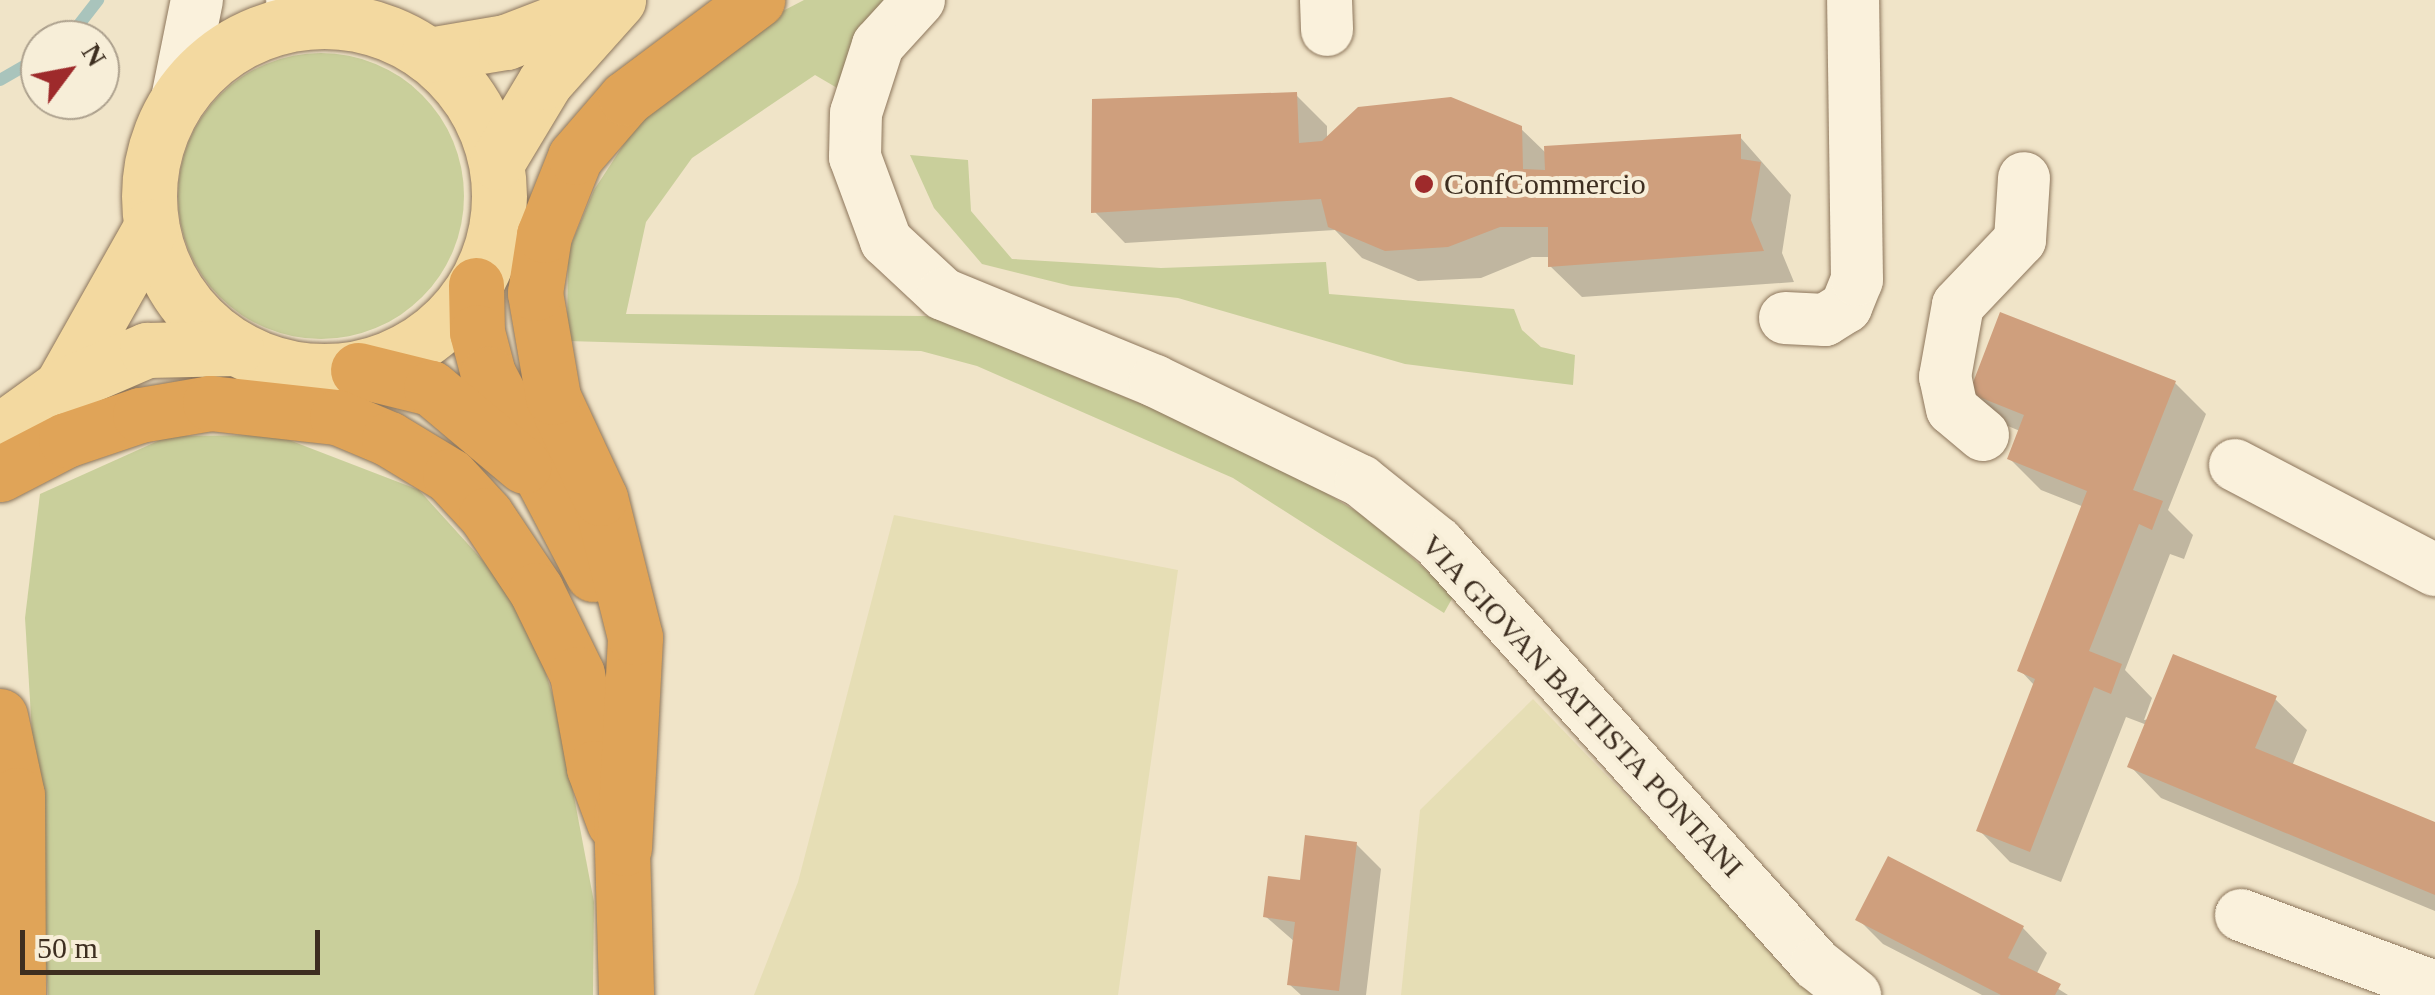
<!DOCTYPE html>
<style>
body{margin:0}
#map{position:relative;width:2435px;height:995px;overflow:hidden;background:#f0e4c8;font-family:"Times New Roman",serif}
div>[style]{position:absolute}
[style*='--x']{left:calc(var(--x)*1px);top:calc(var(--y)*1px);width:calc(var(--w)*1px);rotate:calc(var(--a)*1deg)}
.farmland>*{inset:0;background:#e6deb5}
.green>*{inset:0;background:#c9cf9b}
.round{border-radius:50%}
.shadow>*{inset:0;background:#0003}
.stream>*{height:12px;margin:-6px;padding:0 6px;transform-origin:6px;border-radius:6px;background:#a9c4bc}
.building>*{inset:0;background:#cf9f7d}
.roads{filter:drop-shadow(0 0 2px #8d765c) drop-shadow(0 0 2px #8d765c)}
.minor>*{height:52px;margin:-26px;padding:0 26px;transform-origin:26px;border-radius:26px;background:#faf1dc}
.major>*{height:55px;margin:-27.5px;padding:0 27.5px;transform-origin:27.5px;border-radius:27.5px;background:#f3d9a0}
.major>.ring{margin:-27.5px;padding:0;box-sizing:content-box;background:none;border:55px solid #f3d9a0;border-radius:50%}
.highway>*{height:55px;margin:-27.5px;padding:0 27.5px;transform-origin:27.5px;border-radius:27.5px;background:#e0a458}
.dots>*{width:28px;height:28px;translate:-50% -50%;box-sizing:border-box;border:5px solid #f7eed8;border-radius:50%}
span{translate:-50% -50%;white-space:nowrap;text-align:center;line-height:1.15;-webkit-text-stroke:8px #f7eed8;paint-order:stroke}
.poi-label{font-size:30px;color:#3d2e20}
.left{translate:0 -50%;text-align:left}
.street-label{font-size:30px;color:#3d2e20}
.north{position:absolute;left:20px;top:20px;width:100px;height:100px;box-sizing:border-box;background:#f7eed8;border:2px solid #ada18e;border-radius:50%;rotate:58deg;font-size:28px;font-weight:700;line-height:40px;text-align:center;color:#3d2e20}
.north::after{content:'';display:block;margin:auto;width:35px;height:45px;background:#9e2a2b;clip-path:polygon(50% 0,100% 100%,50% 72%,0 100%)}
.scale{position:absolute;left:20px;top:930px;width:300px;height:45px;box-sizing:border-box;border:5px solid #3d2e20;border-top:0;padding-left:12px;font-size:30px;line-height:35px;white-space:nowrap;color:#3d2e20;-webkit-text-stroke:8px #f7eed8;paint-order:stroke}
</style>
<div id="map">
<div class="farmland">
<div style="clip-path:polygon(894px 515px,1178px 570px,1118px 995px,754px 995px,798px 882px)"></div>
<div style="clip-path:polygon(1533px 699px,1817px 995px,1401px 995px,1420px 810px)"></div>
</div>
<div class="green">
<div style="clip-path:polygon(804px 0,887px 0,844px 92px,815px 75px,692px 158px,646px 222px,626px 314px,928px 316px,1258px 452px,1369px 519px,1454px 595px,1444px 613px,1233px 478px,977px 366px,921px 351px,567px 341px,568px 252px,594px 190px,637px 124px,748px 29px)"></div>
<div class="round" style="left:178px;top:53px;width:286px;height:286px"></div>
<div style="clip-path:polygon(910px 155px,968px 160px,971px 211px,1012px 259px,1161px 268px,1326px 262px,1329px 294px,1514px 309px,1522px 330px,1541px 347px,1575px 355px,1573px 385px,1405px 364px,1178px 298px,1071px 286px,982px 264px,934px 208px)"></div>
<div style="clip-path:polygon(276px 435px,419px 490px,525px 607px,558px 712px,594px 902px,593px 995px,48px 995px,25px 618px,40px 494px,169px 436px)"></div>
</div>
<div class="shadow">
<div style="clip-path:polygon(1296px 95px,1327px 126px,1327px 139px,1520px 128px,1547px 154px,1740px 137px,1791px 195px,1782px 253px,1794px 282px,1582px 297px,1550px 266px,1550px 257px,1532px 257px,1481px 278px,1418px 281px,1362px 258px,1335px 230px,1125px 243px,1094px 211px)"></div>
<div style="clip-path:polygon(2175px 383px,2206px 414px,2168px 510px,2193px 535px,2184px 559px,2170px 554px,2125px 670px,2152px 698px,2144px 720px,2275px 699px,2307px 730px,2292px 766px,2435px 825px,2435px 911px,2161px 798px,2130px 766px,2147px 725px,2126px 717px,2061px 882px,2010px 862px,1979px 830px,2035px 686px,2020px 670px,2084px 507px,2041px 490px,2010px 459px,2020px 431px,2003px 424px,1972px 393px)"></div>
<div style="clip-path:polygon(1356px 844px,1381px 869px,1366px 995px,1301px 995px,1289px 984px,1295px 942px,1265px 916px)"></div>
<div style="clip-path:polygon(1858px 919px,2023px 928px,2047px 953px,2036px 975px,2068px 995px,1982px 995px,1883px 944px)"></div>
</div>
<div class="stream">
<div style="--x:67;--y:40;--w:51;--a:-52.2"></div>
<div style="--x:0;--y:80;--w:46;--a:-29.9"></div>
</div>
<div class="building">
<div style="clip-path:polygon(1297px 92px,1299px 143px,1322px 141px,1358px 107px,1451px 97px,1522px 126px,1523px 169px,1545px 170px,1544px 146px,1741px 134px,1741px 159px,1761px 162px,1751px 220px,1764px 251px,1548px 267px,1548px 227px,1500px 227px,1448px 247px,1385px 251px,1328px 227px,1321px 199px,1091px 213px,1092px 99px)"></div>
<div style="clip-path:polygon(2000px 312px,2176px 381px,2133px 490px,2163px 501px,2152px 530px,2139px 524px,2089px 651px,2122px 664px,2111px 694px,2094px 687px,2030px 852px,1976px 831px,2035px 679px,2017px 671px,2087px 491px,2007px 459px,2024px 415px,1969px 393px)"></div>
<div style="clip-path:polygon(2173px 654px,2277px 696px,2255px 748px,2435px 822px,2435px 895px,2127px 767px)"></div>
<div style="clip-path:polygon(1305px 835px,1357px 842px,1339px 991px,1287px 985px,1295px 922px,1263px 917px,1268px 876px,1300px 880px)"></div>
<div style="clip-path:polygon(1888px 856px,2024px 926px,2008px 958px,2061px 984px,2055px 995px,2001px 995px,1855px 920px)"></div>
</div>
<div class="roads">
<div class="minor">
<div style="--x:292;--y:0;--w:27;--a:48"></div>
<div style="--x:919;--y:0;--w:61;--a:132.3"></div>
<div style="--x:878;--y:45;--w:71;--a:107.9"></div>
<div style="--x:856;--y:113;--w:44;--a:91.3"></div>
<div style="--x:855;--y:157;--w:90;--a:69.7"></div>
<div style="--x:886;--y:241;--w:78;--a:42.9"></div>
<div style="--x:943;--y:294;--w:229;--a:22.3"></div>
<div style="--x:1155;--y:381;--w:229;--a:25.9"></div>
<div style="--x:1361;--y:481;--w:99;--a:38.8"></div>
<div style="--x:1438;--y:543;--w:566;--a:48.08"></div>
<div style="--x:1816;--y:964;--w:50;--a:38.5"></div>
<div style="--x:1326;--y:0;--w:30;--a:88"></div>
<div style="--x:177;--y:99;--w:101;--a:-78.6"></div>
<div style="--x:1785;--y:318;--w:40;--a:2.9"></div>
<div style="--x:1825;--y:320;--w:25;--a:-32"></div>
<div style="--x:1846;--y:307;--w:29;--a:-68"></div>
<div style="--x:1857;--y:280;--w:280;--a:-90.8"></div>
<div style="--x:1983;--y:435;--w:40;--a:-140"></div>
<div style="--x:1952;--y:409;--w:33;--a:-102"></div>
<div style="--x:1945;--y:377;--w:73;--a:-79.8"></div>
<div style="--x:1958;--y:305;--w:90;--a:-46.4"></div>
<div style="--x:2020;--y:240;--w:62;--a:-86.3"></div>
<div style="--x:2235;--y:465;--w:226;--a:27.7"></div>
<div style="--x:2241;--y:915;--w:207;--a:20.4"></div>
</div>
<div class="major">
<div class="ring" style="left:149px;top:21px;width:295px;height:295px"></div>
<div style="--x:428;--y:55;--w:79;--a:-9.5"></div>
<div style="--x:506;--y:42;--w:114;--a:-21.1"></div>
<div style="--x:497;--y:162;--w:93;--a:-59"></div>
<div style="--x:545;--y:82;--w:110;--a:-48.3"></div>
<div style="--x:61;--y:387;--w:184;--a:-60.6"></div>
<div style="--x:0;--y:431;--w:75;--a:-35.8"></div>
<div style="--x:61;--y:387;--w:94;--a:-23.3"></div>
<div style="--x:147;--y:350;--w:89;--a:-1.3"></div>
</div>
<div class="highway">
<div style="--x:476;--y:285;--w:47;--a:88.8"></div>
<div style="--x:477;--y:332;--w:43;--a:75.3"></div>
<div style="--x:488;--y:374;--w:226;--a:62.3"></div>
<div style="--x:358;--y:370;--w:75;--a:13.9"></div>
<div style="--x:431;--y:388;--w:121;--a:40"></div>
<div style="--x:0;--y:474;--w:74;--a:-27.3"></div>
<div style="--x:66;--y:440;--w:78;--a:-18.7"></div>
<div style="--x:140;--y:415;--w:71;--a:-9.7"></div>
<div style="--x:210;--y:403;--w:128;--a:6.3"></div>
<div style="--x:337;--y:417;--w:56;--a:22.9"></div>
<div style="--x:389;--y:439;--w:71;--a:31.2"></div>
<div style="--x:450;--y:476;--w:53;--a:47.3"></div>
<div style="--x:486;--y:515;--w:90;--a:56.3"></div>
<div style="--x:536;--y:590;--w:93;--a:64"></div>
<div style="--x:577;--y:674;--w:96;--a:79.7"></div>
<div style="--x:594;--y:768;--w:58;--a:69.7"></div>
<div style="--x:0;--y:716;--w:81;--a:77.9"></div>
<div style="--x:17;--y:795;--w:200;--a:89.7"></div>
<div style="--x:621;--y:813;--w:182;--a:88.4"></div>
<div style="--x:624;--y:848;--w:211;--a:-87"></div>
<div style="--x:635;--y:637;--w:143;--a:-104.1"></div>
<div style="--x:600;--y:498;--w:111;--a:-115"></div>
<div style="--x:553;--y:397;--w:106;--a:-99.8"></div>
<div style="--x:535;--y:293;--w:59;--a:-81.2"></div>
<div style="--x:544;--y:235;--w:84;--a:-68.3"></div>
<div style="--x:575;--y:157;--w:78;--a:-49.2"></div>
<div style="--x:626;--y:98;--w:164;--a:-36.8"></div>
</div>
</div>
<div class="dots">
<div style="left:1424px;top:184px;background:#9e2a2b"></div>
</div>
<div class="poi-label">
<span class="left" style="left:1444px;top:184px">ConfCommercio</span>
</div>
<div class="street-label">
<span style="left:1582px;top:706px;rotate:47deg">VIA GIOVAN BATTISTA PONTANI</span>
</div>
<div class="north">N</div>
<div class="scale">50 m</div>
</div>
